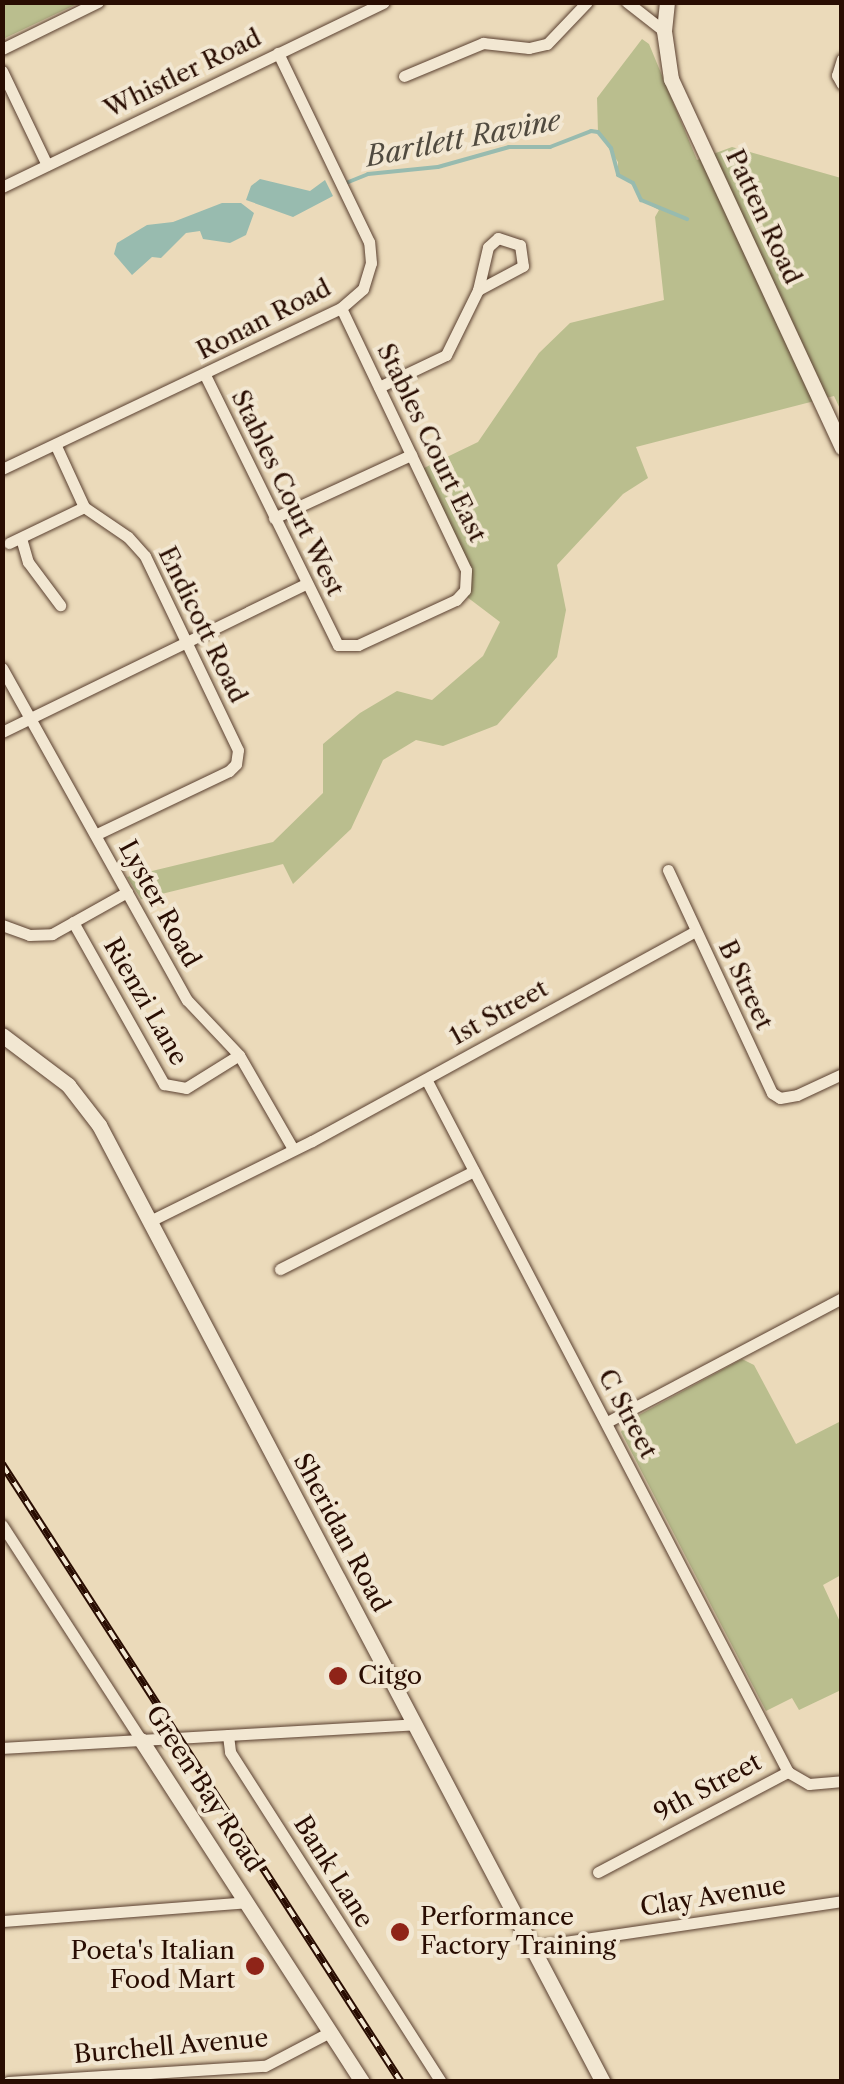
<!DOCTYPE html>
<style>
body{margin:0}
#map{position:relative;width:844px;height:2084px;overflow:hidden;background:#ebdaba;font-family:"Libre Caslon Text",serif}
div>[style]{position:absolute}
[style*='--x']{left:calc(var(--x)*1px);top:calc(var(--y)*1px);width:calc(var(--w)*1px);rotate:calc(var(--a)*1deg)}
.green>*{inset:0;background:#babe8e}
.water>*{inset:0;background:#98bbaf}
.stream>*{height:4px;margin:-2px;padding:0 2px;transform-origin:2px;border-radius:2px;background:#98bbaf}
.roads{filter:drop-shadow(0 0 2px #5a4030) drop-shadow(0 0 2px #5a4030)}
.street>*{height:11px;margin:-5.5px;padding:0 5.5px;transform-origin:5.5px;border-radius:5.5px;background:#f2e7d2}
.secondary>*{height:15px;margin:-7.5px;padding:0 7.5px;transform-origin:7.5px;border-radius:7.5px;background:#f2e7d2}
.rail>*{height:8px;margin-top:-4px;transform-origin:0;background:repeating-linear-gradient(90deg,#f2e7d2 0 11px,#290d02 0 22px);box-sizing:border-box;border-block:2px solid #290d02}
.dots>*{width:28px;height:28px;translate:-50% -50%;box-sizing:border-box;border:5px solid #f2e7d2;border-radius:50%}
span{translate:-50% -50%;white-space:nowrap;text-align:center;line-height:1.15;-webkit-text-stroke:8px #f2e7d2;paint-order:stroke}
.street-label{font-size:25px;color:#290d02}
.poi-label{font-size:25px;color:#290d02}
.left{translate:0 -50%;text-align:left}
.right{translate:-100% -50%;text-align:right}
.water-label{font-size:28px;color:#504a3f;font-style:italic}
.frame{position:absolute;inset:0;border:5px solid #290d02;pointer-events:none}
</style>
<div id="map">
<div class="green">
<div style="clip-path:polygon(3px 2px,79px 2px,79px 3px,3px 39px)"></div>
<div style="clip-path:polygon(642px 39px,649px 44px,697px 160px,732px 147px,841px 178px,841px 411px,834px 396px,636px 447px,648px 478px,623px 494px,557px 565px,566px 610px,557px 657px,497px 725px,443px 746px,416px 740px,383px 760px,351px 829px,293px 884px,283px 864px,141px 899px,127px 877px,273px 842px,323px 793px,323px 744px,360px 713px,397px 691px,432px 700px,483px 656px,500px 622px,467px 597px,472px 571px,422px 469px,478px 442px,539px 353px,570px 323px,664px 300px,655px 217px,659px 210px,641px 200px,633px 183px,618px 175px,618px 162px,598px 132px,597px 98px)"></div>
<div style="clip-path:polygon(742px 1359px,754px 1365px,796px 1444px,841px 1421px,841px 1575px,823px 1585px,841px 1624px,841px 1690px,799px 1710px,792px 1698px,766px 1711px,621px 1432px,626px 1422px)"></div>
</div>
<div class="water">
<div style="clip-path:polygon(260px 179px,310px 191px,325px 180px,333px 196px,293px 217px,246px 200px,251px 186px)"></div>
<div style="clip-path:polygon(222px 203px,241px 203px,254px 213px,246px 235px,230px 243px,203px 239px,200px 231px,186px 233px,161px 258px,152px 257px,132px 275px,114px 254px,117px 243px,147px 225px,173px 222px)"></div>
</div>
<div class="stream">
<div style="--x:346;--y:183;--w:24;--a:-22"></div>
<div style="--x:368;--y:174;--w:70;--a:-5.7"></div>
<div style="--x:438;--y:167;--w:74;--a:-15.7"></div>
<div style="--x:509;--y:147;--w:41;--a:0"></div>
<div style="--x:550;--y:147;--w:44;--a:-21.3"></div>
<div style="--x:591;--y:131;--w:7;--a:8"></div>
<div style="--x:598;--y:132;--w:21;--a:51"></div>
<div style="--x:611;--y:148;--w:28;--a:75"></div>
<div style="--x:618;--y:175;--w:17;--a:28"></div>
<div style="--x:633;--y:183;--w:19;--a:65"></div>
<div style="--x:641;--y:200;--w:50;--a:22.4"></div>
</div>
<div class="roads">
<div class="street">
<div style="--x:627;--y:2;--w:47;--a:38.1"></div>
<div style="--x:2;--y:49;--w:107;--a:-26.1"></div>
<div style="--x:842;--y:59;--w:17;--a:107"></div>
<div style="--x:837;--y:75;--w:10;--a:61"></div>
<div style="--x:2;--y:71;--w:104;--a:64.4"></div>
<div style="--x:404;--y:76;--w:86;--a:-22.7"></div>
<div style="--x:483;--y:43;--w:46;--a:6.2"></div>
<div style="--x:529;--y:48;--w:18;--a:-13"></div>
<div style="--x:547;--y:44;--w:58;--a:-46.4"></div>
<div style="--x:2;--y:187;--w:424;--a:-25.8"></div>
<div style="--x:498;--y:238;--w:23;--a:18"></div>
<div style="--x:520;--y:245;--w:21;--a:82"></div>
<div style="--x:523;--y:266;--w:51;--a:151.9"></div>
<div style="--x:478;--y:290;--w:44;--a:-76.9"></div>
<div style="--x:488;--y:247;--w:13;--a:-42"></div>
<div style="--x:205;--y:375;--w:301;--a:63.8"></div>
<div style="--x:338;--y:645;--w:20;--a:0"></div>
<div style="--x:358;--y:645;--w:108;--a:-24.7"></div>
<div style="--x:456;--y:600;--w:13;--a:-48"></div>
<div style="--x:465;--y:590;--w:20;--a:-87"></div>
<div style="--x:466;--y:570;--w:290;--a:-115.5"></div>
<div style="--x:379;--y:387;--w:74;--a:-25.5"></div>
<div style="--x:446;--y:355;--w:72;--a:-63.8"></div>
<div style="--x:56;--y:446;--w:67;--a:65.3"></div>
<div style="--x:84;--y:507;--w:53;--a:34.3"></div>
<div style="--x:128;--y:537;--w:25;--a:48"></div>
<div style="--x:145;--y:556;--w:215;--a:64.4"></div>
<div style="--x:238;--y:750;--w:14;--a:98"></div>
<div style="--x:236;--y:764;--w:10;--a:135"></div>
<div style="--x:229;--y:771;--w:148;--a:154.5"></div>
<div style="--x:2;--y:469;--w:375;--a:-25.4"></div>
<div style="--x:341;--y:308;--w:29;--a:-41"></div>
<div style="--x:363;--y:289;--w:27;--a:-73"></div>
<div style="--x:371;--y:263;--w:21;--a:-95"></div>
<div style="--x:369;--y:242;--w:210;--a:-115.7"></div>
<div style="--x:274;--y:518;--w:151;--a:-24.7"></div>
<div style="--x:21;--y:538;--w:25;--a:74"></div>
<div style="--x:28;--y:562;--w:54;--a:53.3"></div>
<div style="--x:9;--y:543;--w:83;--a:-25.6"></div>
<div style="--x:2;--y:668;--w:380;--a:60.9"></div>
<div style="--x:187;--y:1000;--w:76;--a:46.6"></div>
<div style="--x:239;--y:1055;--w:108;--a:60.1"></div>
<div style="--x:2;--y:732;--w:338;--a:-26"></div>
<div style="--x:668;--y:870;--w:246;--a:65"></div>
<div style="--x:772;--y:1093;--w:9;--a:32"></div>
<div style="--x:780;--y:1098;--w:17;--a:-10"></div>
<div style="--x:797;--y:1095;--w:50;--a:-25"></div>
<div style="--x:73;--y:922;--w:186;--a:60.7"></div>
<div style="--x:164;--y:1084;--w:22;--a:10"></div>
<div style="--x:186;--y:1088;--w:62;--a:-31.9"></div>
<div style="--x:2;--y:925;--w:29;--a:20"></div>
<div style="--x:29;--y:935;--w:23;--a:-2"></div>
<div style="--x:52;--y:934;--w:86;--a:-29.2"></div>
<div style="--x:426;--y:1079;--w:782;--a:62.42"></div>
<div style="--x:150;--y:1221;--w:181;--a:-26.3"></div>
<div style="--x:312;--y:1141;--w:437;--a:-28.7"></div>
<div style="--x:280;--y:1269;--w:217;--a:-26.8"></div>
<div style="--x:607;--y:1422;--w:266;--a:-27.8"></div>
<div style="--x:2;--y:1525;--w:256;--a:57.1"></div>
<div style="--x:228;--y:1735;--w:17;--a:83"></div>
<div style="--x:230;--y:1752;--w:392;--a:57.4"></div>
<div style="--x:2;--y:1748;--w:413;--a:-3.3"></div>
<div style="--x:598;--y:1872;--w:215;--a:-27.8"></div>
<div style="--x:788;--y:1772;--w:24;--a:30"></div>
<div style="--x:809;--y:1784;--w:33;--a:-5"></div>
<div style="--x:2;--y:1921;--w:246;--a:-4.4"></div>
<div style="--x:531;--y:1947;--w:314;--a:-8.4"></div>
<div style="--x:8;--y:2082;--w:257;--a:-3.6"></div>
<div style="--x:265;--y:2066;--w:73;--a:-27.6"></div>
</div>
<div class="secondary">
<div style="--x:667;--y:2;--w:29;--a:96"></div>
<div style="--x:664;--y:31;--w:49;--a:81.7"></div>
<div style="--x:671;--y:79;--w:406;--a:65.1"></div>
<div style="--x:2;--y:1035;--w:83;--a:37.1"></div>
<div style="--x:68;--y:1085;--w:51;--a:52.2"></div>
<div style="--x:99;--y:1125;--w:1082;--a:62.23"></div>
<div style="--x:141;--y:1740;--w:407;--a:57.1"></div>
</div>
</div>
<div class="rail">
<div style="--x:2;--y:1464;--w:736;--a:57.15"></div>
</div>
<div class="dots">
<div style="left:338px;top:1676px;background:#8f2418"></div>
<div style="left:400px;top:1932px;background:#8f2418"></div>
<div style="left:255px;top:1966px;background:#8f2418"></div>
</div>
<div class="street-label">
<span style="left:183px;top:74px;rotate:-26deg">Whistler Road</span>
<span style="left:763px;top:217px;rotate:65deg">Patten Road</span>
<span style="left:264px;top:320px;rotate:-27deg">Ronan Road</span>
<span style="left:431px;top:443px;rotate:64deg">Stables Court East</span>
<span style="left:287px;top:493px;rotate:64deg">Stables Court West</span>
<span style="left:202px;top:625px;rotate:64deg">Endicott Road</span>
<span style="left:159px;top:904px;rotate:61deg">Lyster Road</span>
<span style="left:745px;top:985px;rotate:65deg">B Street</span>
<span style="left:145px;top:1002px;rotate:60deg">Rienzi Lane</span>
<span style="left:499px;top:1013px;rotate:-29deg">1st Street</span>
<span style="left:627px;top:1414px;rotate:62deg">C Street</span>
<span style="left:341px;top:1533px;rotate:62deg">Sheridan Road</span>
<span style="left:708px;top:1788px;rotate:-28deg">9th Street</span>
<span style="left:204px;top:1789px;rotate:57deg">Green Bay Road</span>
<span style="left:333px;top:1872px;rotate:58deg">Bank Lane</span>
<span style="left:713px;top:1897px;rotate:-9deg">Clay Avenue</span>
<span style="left:171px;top:2047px;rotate:-5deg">Burchell Avenue</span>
</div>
<div class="poi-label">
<span class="left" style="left:358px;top:1676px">Citgo</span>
<span class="left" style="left:420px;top:1932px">Performance<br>Factory Training</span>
<span class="right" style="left:235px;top:1966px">Poeta's Italian<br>Food Mart</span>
</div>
<div class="water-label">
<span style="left:463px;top:138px;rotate:-11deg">Bartlett Ravine</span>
</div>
<div class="frame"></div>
</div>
